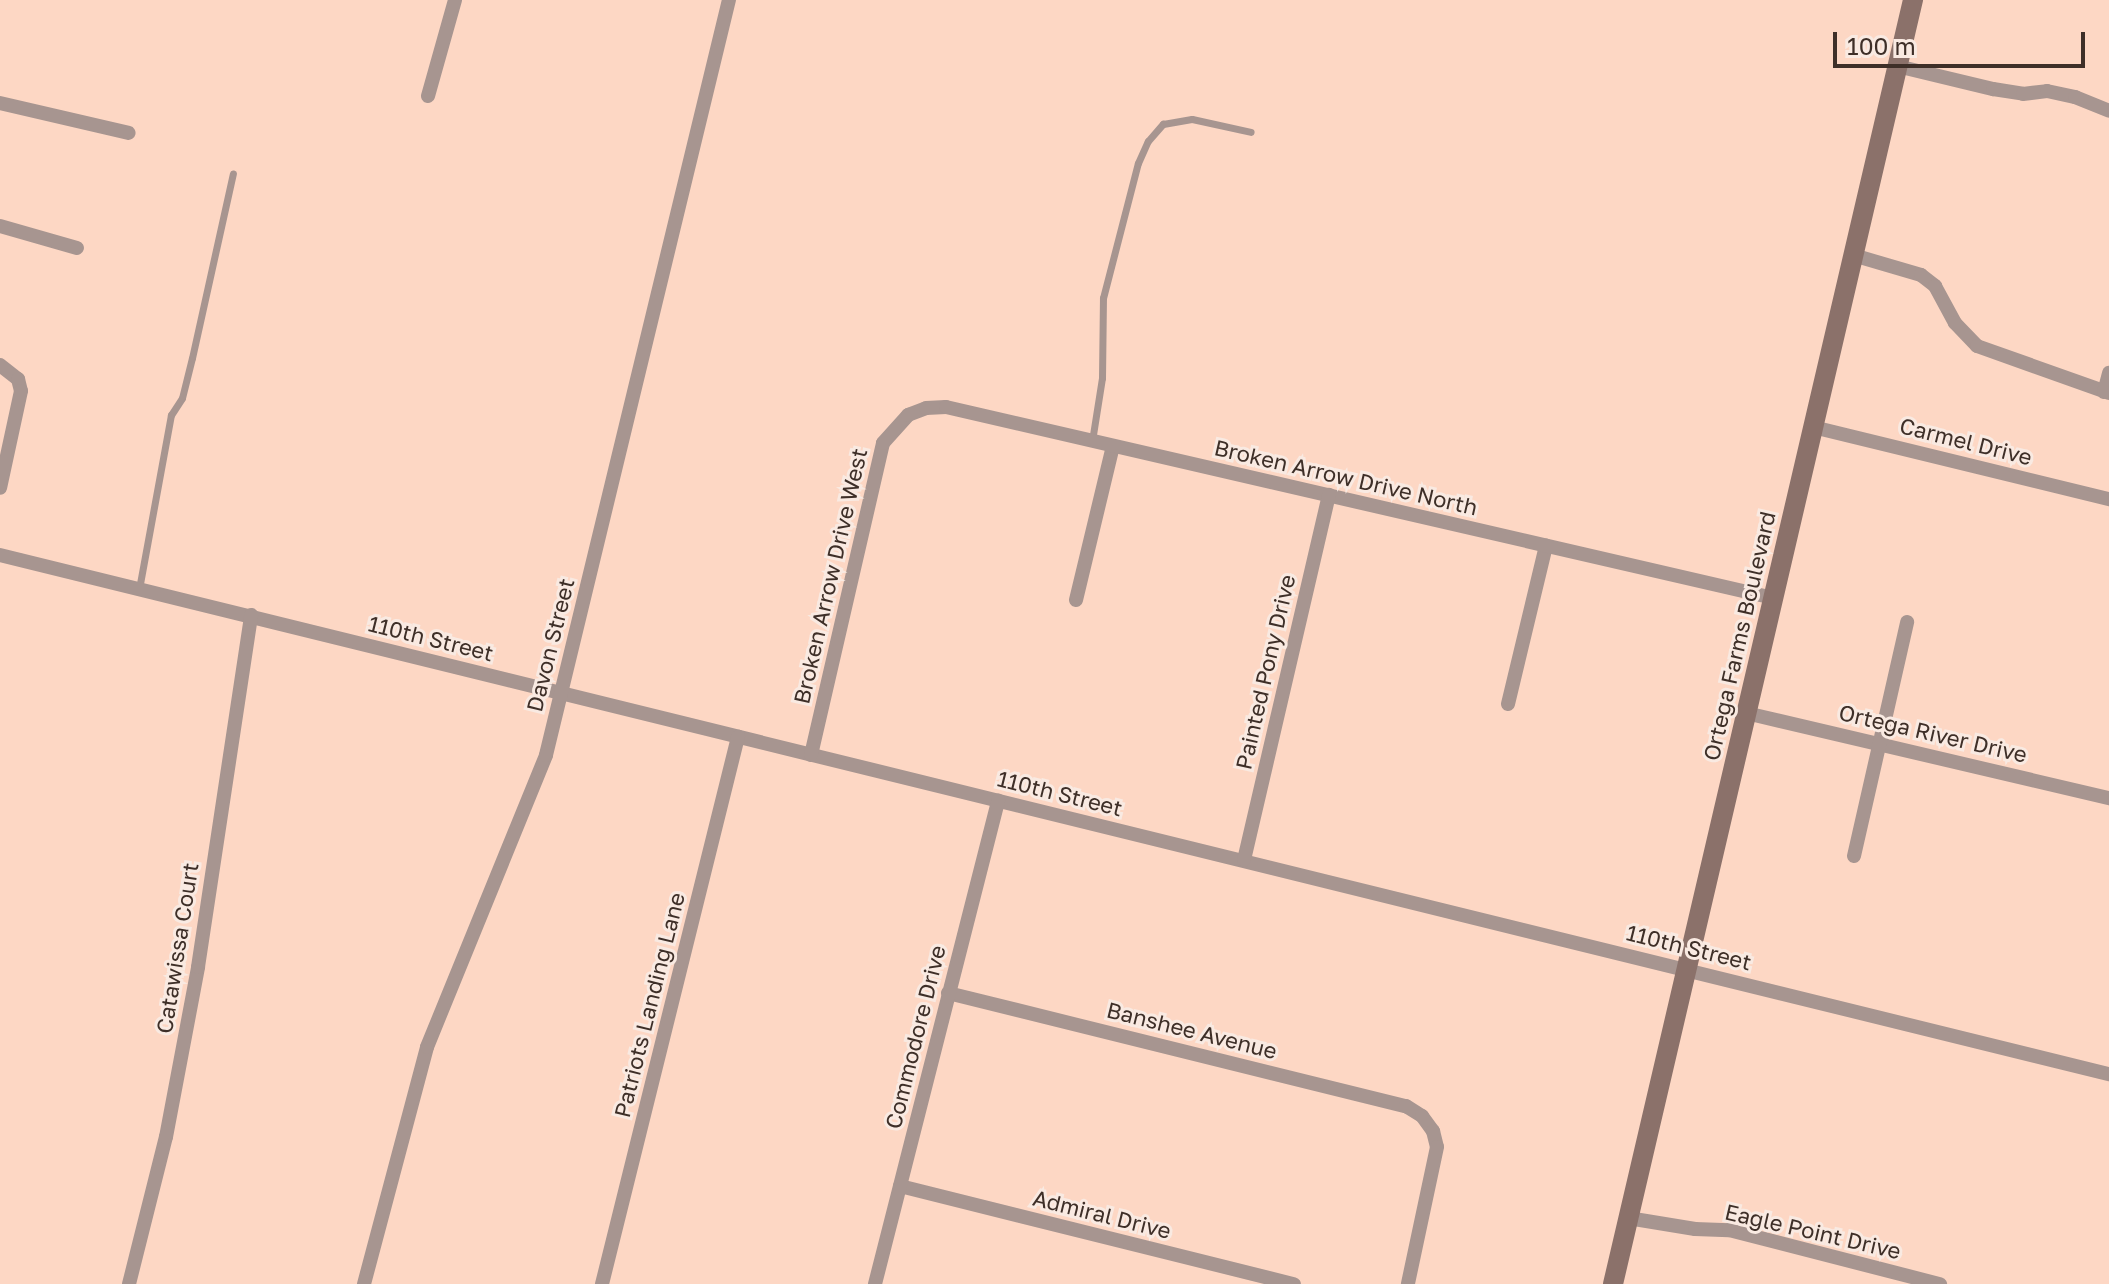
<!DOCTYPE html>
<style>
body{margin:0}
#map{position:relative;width:2109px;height:1284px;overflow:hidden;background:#fdd7c4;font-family:"Golos Text",sans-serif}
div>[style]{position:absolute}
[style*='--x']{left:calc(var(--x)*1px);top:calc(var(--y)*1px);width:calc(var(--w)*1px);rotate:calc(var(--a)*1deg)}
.lane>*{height:7px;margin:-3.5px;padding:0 3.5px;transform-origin:3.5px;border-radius:3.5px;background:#a79590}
.street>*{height:14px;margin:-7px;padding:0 7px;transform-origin:7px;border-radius:7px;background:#a79590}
.secondary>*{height:20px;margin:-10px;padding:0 10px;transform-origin:10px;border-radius:10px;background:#8b716a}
span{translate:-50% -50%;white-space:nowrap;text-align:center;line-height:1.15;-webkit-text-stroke:6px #f9eae2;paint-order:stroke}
.street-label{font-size:22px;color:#3e2f28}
.scale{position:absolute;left:1833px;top:32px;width:252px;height:36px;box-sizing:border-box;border:4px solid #3e2f28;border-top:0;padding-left:10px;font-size:24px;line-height:28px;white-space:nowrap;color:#3e2f28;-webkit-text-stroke:6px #f9eae2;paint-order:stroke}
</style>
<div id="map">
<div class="lane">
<div style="--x:1092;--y:441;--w:64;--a:-81"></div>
<div style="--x:1102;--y:378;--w:80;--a:-89.3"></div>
<div style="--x:1103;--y:298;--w:139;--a:-75.5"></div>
<div style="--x:1138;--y:163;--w:24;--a:-66"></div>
<div style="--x:1148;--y:141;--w:23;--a:-49"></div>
<div style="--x:1163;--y:124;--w:29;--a:-10"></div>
<div style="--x:1192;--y:119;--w:60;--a:12.4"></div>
<div style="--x:139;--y:589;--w:177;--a:-79.6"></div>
<div style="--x:171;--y:415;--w:20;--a:-57"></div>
<div style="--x:182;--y:398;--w:41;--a:-76"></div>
<div style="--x:192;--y:358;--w:189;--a:-77.5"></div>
</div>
<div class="street">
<div style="--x:1897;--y:66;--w:99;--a:13.5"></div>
<div style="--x:1993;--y:89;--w:30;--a:9"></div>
<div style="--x:2023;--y:94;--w:24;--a:-7"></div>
<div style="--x:2047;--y:91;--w:29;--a:12"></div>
<div style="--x:2075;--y:97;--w:37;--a:22"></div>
<div style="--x:428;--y:96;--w:100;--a:-74.3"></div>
<div style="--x:0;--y:103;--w:132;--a:13.1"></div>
<div style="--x:0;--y:226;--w:80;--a:15.9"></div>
<div style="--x:1853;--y:255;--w:71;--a:16.4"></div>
<div style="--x:1921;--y:275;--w:18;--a:38"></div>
<div style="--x:1935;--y:286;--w:42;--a:61.6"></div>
<div style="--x:1955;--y:323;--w:32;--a:46"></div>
<div style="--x:1977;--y:346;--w:140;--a:19.6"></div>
<div style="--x:0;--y:365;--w:23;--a:38"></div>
<div style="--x:18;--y:379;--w:12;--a:76"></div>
<div style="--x:21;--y:391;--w:99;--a:102.2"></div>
<div style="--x:2104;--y:392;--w:20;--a:-75"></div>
<div style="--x:1813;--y:427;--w:305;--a:13.7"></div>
<div style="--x:0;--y:555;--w:2172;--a:13.83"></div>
<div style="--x:1076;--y:600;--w:158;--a:-76.5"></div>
<div style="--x:1508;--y:704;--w:163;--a:-76.5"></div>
<div style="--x:1746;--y:713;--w:373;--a:13.2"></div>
<div style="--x:811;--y:755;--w:320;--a:-77"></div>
<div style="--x:883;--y:443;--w:38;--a:-48"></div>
<div style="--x:908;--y:415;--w:19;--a:-21"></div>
<div style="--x:926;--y:408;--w:20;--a:-3"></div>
<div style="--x:946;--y:407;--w:849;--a:13"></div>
<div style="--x:1854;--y:856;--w:240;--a:-77.2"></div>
<div style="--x:1244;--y:860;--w:375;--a:-76.9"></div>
<div style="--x:948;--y:993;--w:472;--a:13.9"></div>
<div style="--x:1406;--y:1106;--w:19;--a:32"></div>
<div style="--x:1422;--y:1116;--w:19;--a:54"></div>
<div style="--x:1433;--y:1131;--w:16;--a:76"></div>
<div style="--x:1437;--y:1147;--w:140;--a:102"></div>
<div style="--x:900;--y:1186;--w:406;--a:14"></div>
<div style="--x:1628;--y:1218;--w:68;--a:9.3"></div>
<div style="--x:1695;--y:1229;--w:34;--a:2"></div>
<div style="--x:1729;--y:1230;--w:218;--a:14.4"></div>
<div style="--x:129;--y:1284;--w:152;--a:-75.9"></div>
<div style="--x:166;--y:1137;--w:173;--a:-79.3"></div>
<div style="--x:198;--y:967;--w:356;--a:-81.4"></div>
<div style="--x:364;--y:1284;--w:245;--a:-75.1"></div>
<div style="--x:427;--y:1047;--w:315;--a:-67.8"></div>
<div style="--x:546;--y:755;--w:777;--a:-76.38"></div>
<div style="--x:602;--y:1284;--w:564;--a:-76.04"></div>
<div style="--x:875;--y:1284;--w:499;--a:-75.7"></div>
</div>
<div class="secondary">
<div style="--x:1613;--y:1284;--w:1319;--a:-76.85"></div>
</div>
<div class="street-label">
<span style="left:1966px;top:441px;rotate:14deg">Carmel Drive</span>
<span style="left:1346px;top:477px;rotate:13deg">Broken Arrow Drive North</span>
<span style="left:830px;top:576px;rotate:-77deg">Broken Arrow Drive West</span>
<span style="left:1739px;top:636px;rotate:-77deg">Ortega Farms Boulevard</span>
<span style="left:431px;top:638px;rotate:14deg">110th Street</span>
<span style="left:550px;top:645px;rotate:-76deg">Davon Street</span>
<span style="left:1265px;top:672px;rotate:-77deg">Painted Pony Drive</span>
<span style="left:1933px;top:733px;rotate:13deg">Ortega River Drive</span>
<span style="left:1060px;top:793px;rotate:14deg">110th Street</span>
<span style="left:1689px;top:947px;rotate:14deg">110th Street</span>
<span style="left:177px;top:948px;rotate:-81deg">Catawissa Court</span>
<span style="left:649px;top:1005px;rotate:-76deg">Patriots Landing Lane</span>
<span style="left:1192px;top:1030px;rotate:14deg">Banshee Avenue</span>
<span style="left:915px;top:1037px;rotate:-76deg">Commodore Drive</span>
<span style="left:1102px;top:1214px;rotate:14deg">Admiral Drive</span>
<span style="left:1813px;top:1231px;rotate:13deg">Eagle Point Drive</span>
</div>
<div class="scale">100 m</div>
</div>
